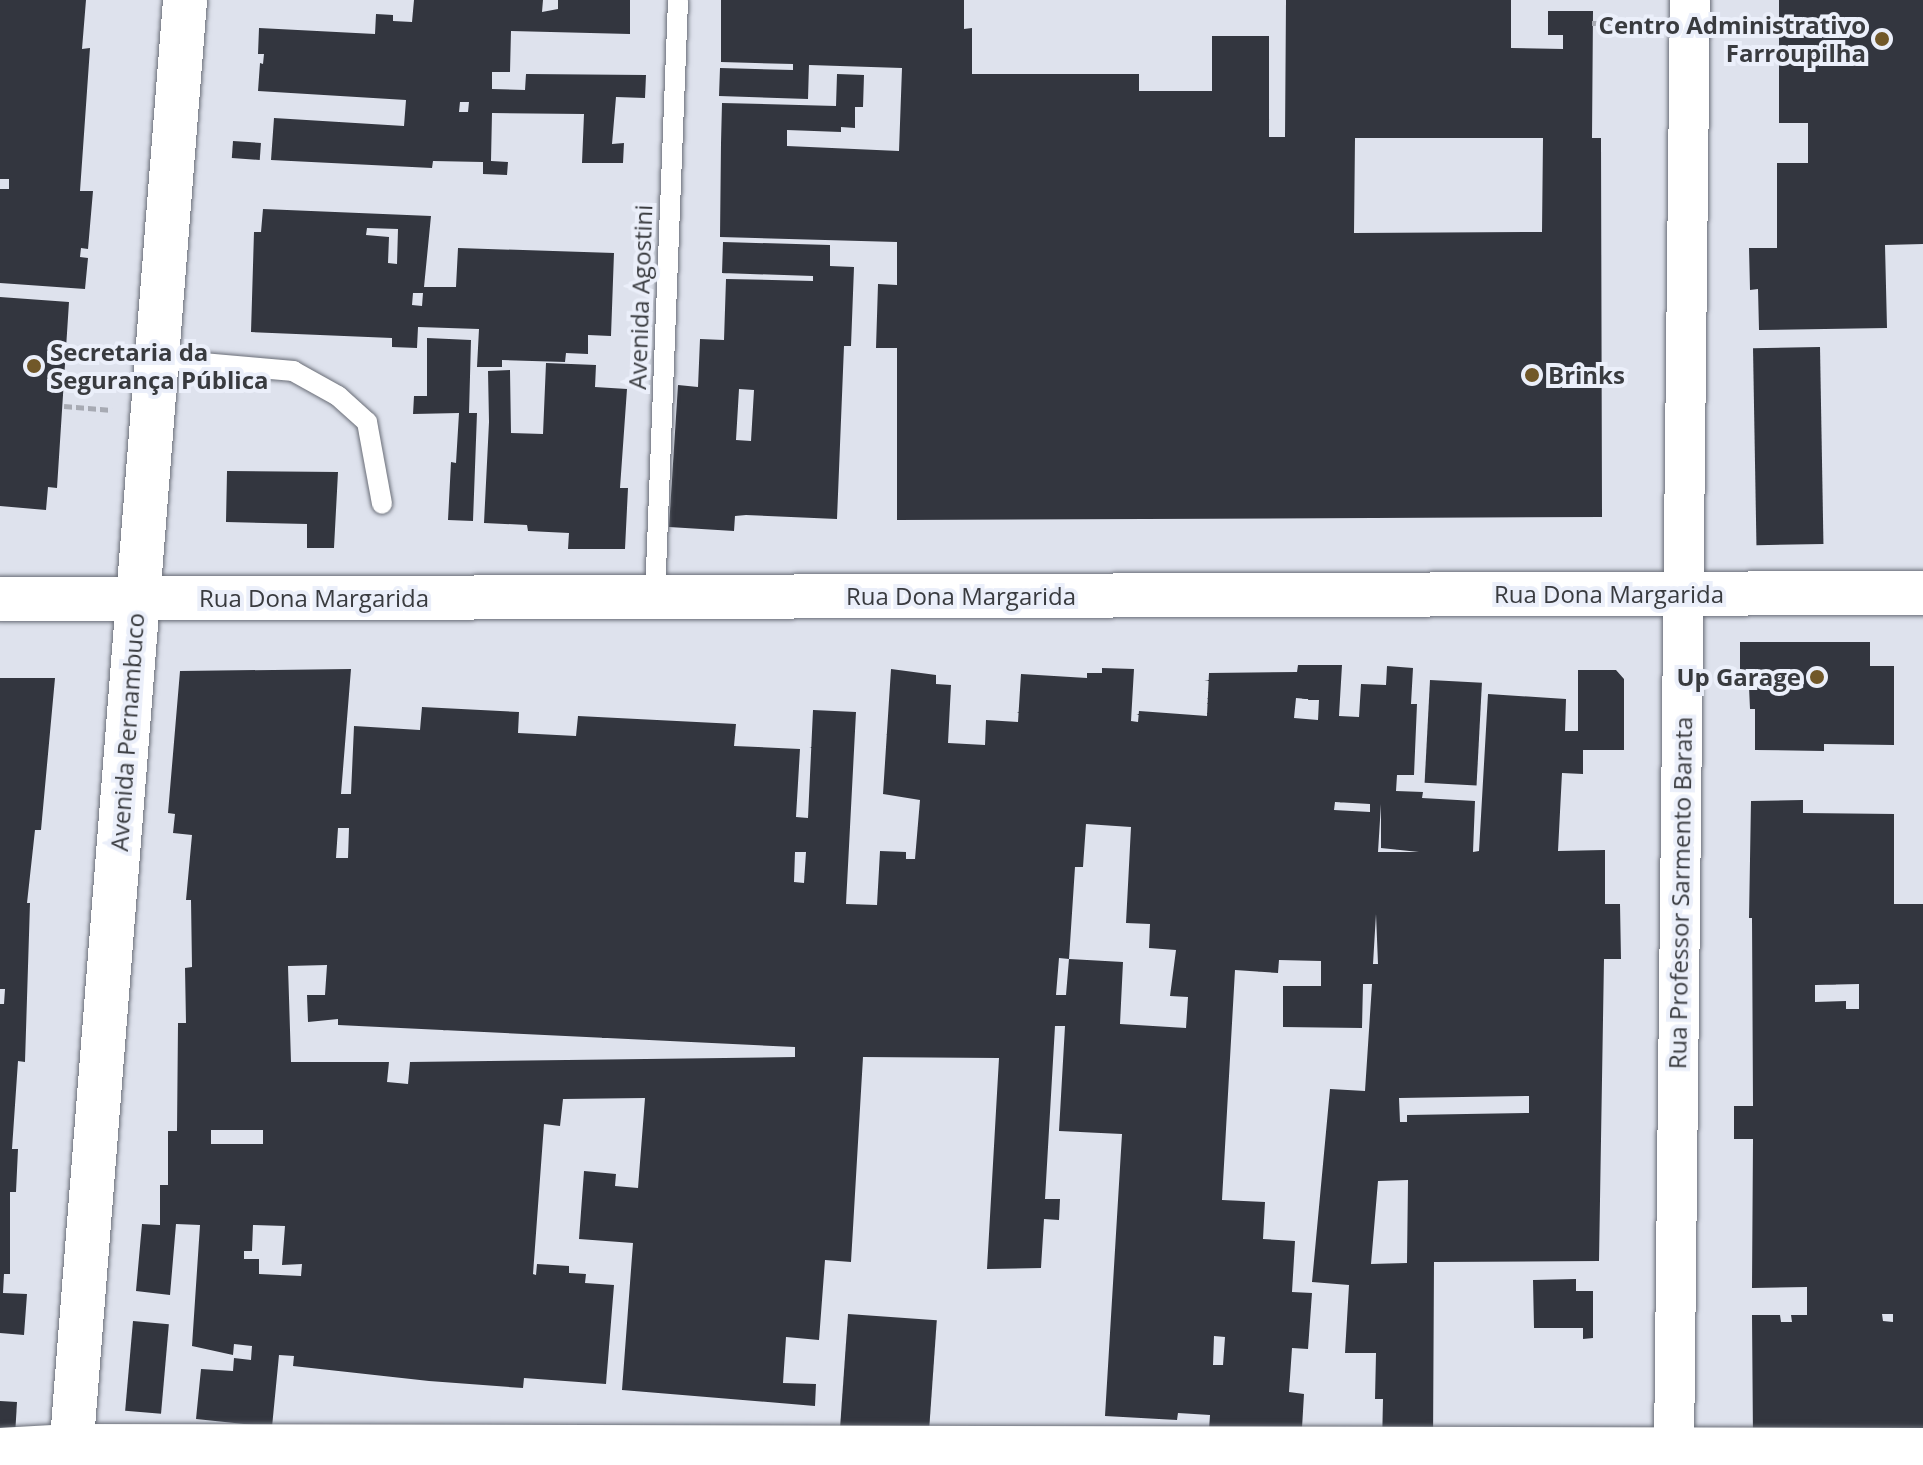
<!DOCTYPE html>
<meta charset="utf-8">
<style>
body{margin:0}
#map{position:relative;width:1923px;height:1465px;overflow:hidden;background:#dee2ed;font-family:"Open Sans",sans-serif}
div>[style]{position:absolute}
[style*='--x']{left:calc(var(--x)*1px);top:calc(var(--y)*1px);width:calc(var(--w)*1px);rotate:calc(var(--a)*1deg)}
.building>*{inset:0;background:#33363f;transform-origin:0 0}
.path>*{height:5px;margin-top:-2.5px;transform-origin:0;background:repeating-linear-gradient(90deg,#a7aab3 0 8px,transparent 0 12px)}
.roads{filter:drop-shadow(0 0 2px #696d77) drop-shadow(0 0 2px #696d77)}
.service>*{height:20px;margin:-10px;padding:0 10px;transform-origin:10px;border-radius:10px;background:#fff}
.minor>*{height:40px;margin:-20px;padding:0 20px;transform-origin:20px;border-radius:20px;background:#fff}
.tertiary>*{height:44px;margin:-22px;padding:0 22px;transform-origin:22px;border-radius:22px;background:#fff}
.primary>*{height:44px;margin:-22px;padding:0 22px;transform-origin:22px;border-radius:22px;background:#fff}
.dots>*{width:22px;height:22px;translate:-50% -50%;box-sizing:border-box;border:4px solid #ebeffa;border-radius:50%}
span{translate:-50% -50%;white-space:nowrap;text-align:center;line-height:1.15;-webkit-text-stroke:8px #ebeffa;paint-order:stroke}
.poi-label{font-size:24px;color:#393b3f;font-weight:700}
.right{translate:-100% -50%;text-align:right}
.left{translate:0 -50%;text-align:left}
.street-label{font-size:24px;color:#393b3f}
</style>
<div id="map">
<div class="building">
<div style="clip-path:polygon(0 0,86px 0,82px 49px,90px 48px,80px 191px,93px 191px,88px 249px,81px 248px,80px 257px,88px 258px,85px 289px,0 283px,0 189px,9px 189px,9px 179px,0 179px)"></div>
<div style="clip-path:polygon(evenodd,414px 0,543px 0,542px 12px,558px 9px,558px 0,630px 0,630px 34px,511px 31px,510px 72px,492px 72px,492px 89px,525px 90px,526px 74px,646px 75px,645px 98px,616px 97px,612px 144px,624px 143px,623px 163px,582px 163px,584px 114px,492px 113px,491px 161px,508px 162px,507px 175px,483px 174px,483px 162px,433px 161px,432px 168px,271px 160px,274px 118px,404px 126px,406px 100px,258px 91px,260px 63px,263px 64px,264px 54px,258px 54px,259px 28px,375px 34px,376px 14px,393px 15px,393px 21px,412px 22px,414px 0,460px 102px,469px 102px,468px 112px,459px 112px,460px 102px)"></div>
<div style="clip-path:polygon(evenodd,721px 0,964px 0,964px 29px,972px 28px,972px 74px,1139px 74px,1139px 91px,1212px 91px,1212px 36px,1269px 36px,1269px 137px,1285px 137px,1286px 0,1511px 0,1511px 48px,1563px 49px,1563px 35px,1548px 35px,1548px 11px,1593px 11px,1592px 138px,1601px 138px,1602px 517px,897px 520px,897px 348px,876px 348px,878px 284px,897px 285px,897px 242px,720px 237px,721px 143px,722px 103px,836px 106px,837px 74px,864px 75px,863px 107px,855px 107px,855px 128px,841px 127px,841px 132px,787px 130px,787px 146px,899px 151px,902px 68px,809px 65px,808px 99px,719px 96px,720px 68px,793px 70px,793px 64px,721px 62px,721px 0,1355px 138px,1543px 138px,1542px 232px,1354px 233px,1355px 138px)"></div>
<div style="clip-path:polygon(1779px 0,1923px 0,1923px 244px,1885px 245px,1887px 328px,1759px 330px,1758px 289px,1750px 290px,1749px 248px,1777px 248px,1777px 163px,1808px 163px,1808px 123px,1779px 123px)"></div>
<div style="left:233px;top:141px;width:28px;height:17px;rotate:4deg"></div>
<div style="clip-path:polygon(evenodd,263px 209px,431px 216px,424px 287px,456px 287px,458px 248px,614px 253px,611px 336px,588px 335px,588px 354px,566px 353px,565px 362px,502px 360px,502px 367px,477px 367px,479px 329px,418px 327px,417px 348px,392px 347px,392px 338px,251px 332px,254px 232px,261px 232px,263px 209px,367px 228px,398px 229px,397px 264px,388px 263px,389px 237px,366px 235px,367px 228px,263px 209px,413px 293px,423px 293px,422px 306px,412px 305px,413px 293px)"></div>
<div style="clip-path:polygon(evenodd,723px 242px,830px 245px,830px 266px,854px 267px,851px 346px,844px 346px,837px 519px,746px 515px,735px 516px,734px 531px,669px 527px,678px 385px,698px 387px,700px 339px,724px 340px,726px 279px,813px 281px,813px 276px,722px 273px,723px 242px,739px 389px,754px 390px,751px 441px,736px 440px,739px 389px)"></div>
<div style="clip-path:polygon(0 297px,69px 302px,57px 488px,48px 487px,46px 510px,0 506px)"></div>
<div style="clip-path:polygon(427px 338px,471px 340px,469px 413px,477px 413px,473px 521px,448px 520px,451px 462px,456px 463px,459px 413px,413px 414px,414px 396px,427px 396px)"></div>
<div style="left:1820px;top:347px;width:197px;height:67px;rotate:89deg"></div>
<div style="clip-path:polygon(546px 363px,596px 365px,595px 387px,627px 389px,620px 488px,628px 488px,625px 549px,568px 549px,569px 533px,528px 531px,527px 525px,484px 523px,489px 422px,488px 371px,510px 370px,511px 433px,543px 434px)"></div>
<div style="clip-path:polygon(227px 471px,338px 472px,334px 548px,307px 548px,307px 524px,226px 522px)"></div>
<div style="clip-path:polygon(1740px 642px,1870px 642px,1870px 666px,1894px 666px,1894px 745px,1824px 744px,1824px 751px,1755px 750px,1755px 709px,1750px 709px,1749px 687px,1740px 687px)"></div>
<div style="clip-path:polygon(evenodd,1298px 665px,1342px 665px,1339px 716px,1359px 717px,1361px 684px,1386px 685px,1387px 666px,1413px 668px,1411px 704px,1417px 704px,1414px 775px,1397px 775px,1396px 791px,1423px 792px,1422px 798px,1475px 801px,1473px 852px,1479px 851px,1488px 694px,1566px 699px,1565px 731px,1578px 731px,1578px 670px,1616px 670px,1624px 679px,1624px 750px,1583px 750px,1583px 774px,1562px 773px,1558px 851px,1605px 850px,1605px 904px,1620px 904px,1621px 959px,1604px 959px,1599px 1261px,1434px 1262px,1433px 1445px,1382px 1445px,1383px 1399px,1375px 1399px,1376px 1353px,1345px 1353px,1349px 1285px,1312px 1282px,1330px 1089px,1365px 1091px,1372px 984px,1363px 984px,1362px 1028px,1283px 1027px,1283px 986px,1321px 986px,1321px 961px,1279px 960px,1278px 973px,1235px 970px,1222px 1200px,1265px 1202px,1263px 1239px,1295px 1241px,1292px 1292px,1312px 1293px,1308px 1349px,1292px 1348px,1289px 1392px,1304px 1394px,1301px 1445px,1208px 1445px,1210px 1415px,1178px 1413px,1177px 1420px,1105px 1416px,1122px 1134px,1059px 1131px,1065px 1026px,1055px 1026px,1045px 1199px,1060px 1199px,1059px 1220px,1044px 1219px,1041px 1268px,987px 1269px,999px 1058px,863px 1057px,851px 1262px,825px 1260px,819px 1340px,786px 1337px,783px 1383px,816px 1384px,815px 1406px,622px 1390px,633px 1243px,579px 1239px,584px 1171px,616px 1174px,615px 1186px,638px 1188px,645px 1098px,563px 1099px,560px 1126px,544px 1124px,533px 1274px,536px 1275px,537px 1264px,569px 1266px,569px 1273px,586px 1274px,585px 1283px,614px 1285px,606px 1384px,524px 1378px,523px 1388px,429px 1381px,293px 1366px,294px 1356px,279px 1355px,272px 1427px,196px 1419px,201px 1369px,233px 1371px,234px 1358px,251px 1360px,252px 1346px,234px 1344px,233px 1355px,192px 1346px,200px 1225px,176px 1224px,170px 1295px,136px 1291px,142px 1224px,160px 1225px,160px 1185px,168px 1185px,168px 1131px,177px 1131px,178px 1023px,186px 1023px,185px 968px,192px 967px,191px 900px,186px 900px,192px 835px,173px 833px,175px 814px,168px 813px,180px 671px,351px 669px,341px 794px,351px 794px,354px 726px,420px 730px,422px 707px,519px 712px,518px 733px,576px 736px,578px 716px,736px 724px,734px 746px,800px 749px,796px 817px,808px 818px,813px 710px,856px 712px,846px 904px,877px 905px,880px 851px,906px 852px,906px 859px,915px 859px,920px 800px,883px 794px,891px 669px,936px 675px,936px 684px,951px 685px,948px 743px,985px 745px,986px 720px,1018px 722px,1021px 674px,1087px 678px,1087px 673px,1102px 673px,1102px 668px,1134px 669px,1131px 721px,1138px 722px,1139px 711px,1207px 716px,1209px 673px,1297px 672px,1298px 665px,1296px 698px,1319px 700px,1318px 720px,1294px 718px,1296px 698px,1298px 665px,1335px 802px,1370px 804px,1370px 812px,1334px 810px,1335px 802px,1298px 665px,1381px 804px,1381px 848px,1419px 852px,1378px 852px,1381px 804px,1298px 665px,1086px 824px,1131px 827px,1126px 923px,1150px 924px,1149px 948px,1176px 950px,1170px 996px,1188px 997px,1186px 1028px,1120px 1024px,1123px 962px,1069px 959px,1066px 995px,1056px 995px,1059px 958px,1069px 959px,1075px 867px,1083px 867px,1086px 824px,1298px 665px,338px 828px,349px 828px,348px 858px,336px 858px,338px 828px,1298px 665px,795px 852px,806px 852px,804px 883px,794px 882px,795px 852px,1298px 665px,1376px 914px,1378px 964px,1373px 964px,1376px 914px,1298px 665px,327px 965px,325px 995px,307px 995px,308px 1022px,338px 1019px,338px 1025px,795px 1047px,795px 1057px,410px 1062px,408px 1084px,387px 1082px,389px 1062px,291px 1062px,288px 966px,327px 965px,1298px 665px,1529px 1096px,1529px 1113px,1407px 1115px,1407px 1122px,1400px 1122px,1399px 1098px,1529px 1096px,1298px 665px,211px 1130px,263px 1130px,263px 1144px,211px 1144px,211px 1130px,1298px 665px,1408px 1180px,1407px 1263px,1371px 1264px,1378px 1181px,1408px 1180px,1298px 665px,253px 1225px,285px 1226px,282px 1265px,302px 1264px,301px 1276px,259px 1274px,259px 1259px,244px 1259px,244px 1251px,252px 1251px,253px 1225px,1298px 665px,1214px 1336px,1225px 1337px,1223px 1365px,1213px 1365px,1214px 1336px)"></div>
<div style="clip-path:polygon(0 678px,55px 678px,41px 830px,35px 830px,27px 903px,30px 903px,25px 1062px,18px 1061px,12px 1149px,18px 1149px,16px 1192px,10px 1192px,10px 1274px,4px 1274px,3px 1293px,27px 1294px,24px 1335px,0 1333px,0 1004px,4px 1004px,5px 989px,0 989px)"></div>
<div style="left:1430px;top:680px;width:52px;height:103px;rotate:3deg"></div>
<div style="clip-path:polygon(evenodd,1803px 800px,1803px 813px,1894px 814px,1894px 904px,1923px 904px,1923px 1440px,1753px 1441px,1752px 1315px,1780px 1315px,1781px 1322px,1792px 1322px,1791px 1315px,1807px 1315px,1807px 1287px,1752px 1288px,1753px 1139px,1734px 1139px,1734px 1106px,1753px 1106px,1752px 918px,1749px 918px,1751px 801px,1803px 800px,1859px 984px,1859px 1009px,1846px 1009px,1846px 1001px,1815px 1002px,1815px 985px,1859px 984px,1803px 800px,1882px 1314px,1893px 1314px,1893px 1322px,1883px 1321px,1882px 1314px)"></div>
<div style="clip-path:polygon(1576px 1279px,1576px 1291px,1593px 1291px,1593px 1338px,1583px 1339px,1583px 1328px,1534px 1328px,1533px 1280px)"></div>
<div style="left:848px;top:1314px;width:89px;height:130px;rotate:4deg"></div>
<div style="left:133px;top:1321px;width:36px;height:90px;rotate:5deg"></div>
<div style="clip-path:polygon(0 1401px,17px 1402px,15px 1436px,0 1443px)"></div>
</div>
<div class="path">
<div style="--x:1592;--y:23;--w:57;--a:0"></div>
<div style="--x:64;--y:406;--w:48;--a:4.8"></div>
</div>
<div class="roads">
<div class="service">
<div style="--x:157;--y:359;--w:137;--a:5"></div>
<div style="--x:293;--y:371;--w:51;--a:29.1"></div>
<div style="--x:338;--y:396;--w:39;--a:42"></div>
<div style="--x:367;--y:422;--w:83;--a:79.6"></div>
<div style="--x:655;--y:597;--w:597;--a:-87.79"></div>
</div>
<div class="minor">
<div style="--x:1674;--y:1450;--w:1450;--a:-89.37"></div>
</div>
<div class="tertiary">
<div style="--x:70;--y:1465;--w:1470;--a:-85.51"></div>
</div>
<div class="primary">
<div style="--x:0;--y:599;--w:1923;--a:-0.18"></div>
<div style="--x:0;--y:1450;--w:71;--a:-3.2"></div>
<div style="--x:71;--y:1446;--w:1852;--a:0.12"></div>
</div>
</div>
<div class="dots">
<div style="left:1882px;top:39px;background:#715829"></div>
<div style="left:34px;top:366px;background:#715829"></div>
<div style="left:1532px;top:375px;background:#715829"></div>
<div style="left:1817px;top:677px;background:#715829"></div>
</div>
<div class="poi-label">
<span class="right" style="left:1866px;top:39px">Centro Administrativo<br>Farroupilha</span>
<span class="left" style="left:50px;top:366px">Secretaria da<br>Segurança Pública</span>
<span class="left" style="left:1548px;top:375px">Brinks</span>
<span class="right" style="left:1801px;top:677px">Up Garage</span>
</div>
<div class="street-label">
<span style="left:640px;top:297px;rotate:-88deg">Avenida Agostini</span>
<span style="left:1609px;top:594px">Rua Dona Margarida</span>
<span style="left:961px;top:596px">Rua Dona Margarida</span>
<span style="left:314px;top:598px">Rua Dona Margarida</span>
<span style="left:127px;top:732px;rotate:-86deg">Avenida Pernambuco</span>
<span style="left:1680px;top:893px;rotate:-89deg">Rua Professor Sarmento Barata</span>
</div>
</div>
